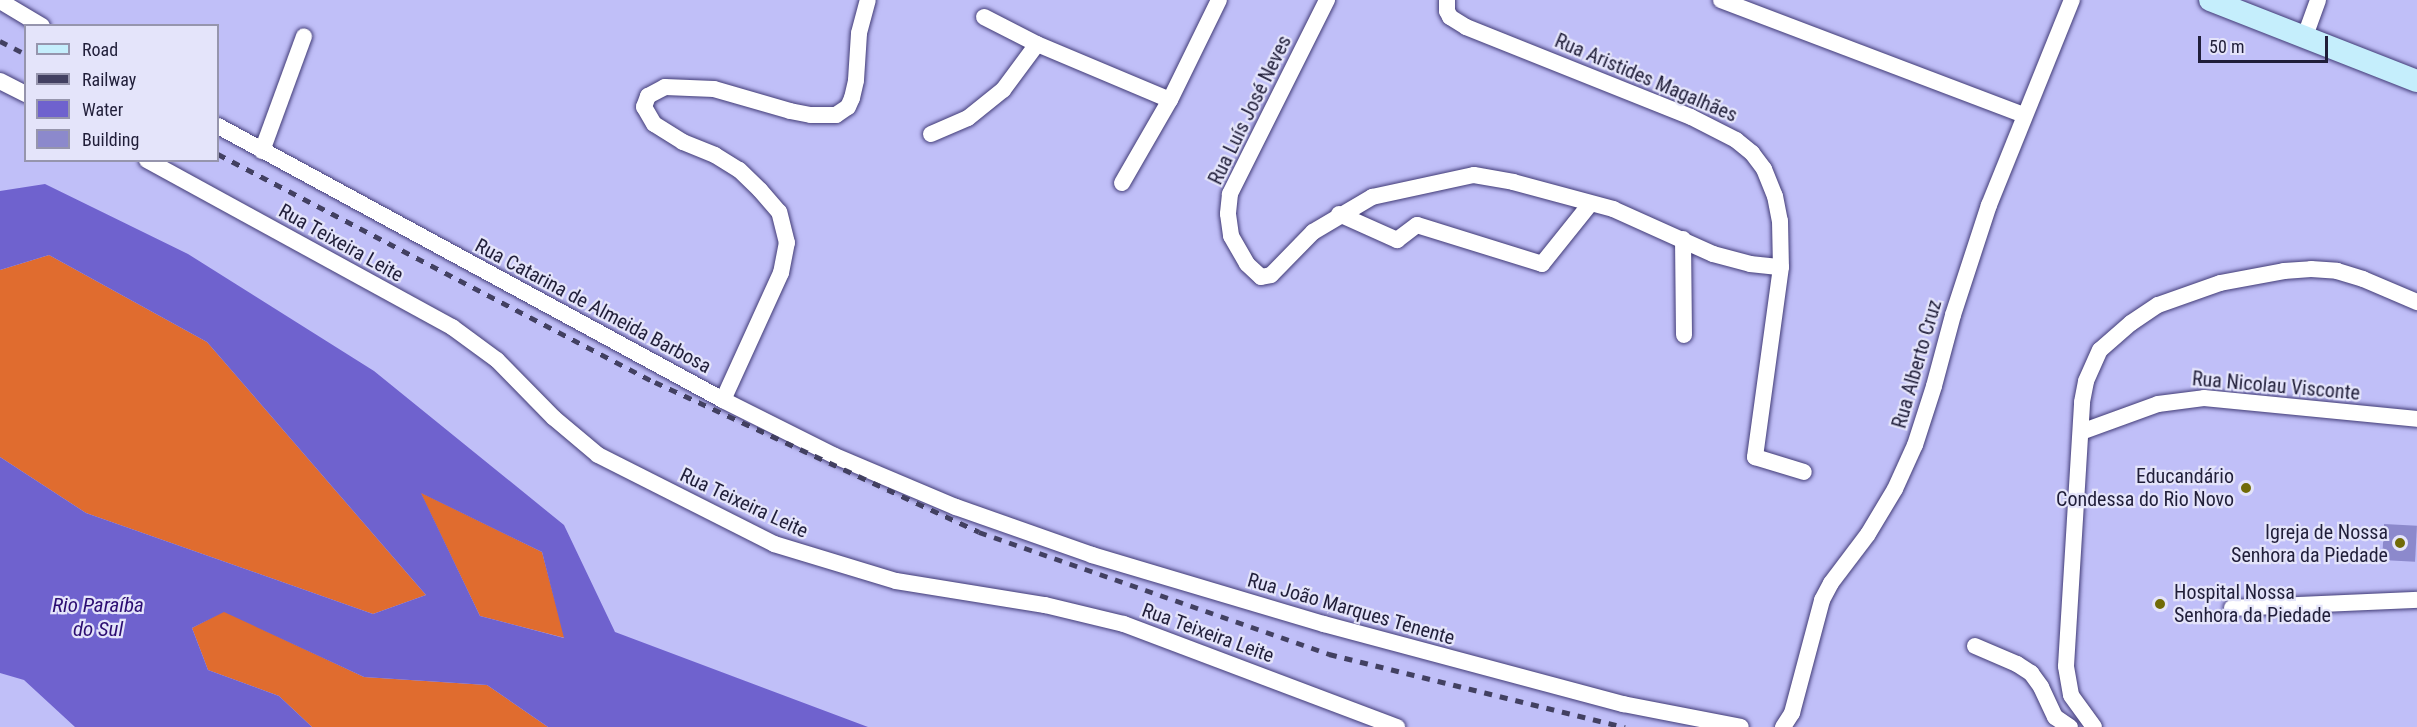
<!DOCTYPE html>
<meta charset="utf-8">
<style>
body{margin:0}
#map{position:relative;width:2417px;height:727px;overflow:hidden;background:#c0bff8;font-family:"Roboto Condensed",sans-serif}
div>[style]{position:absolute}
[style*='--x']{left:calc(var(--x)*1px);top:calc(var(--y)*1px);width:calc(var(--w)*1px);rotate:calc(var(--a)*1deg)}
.forest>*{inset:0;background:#e06c2f}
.water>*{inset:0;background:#6f62ce}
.building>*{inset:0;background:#8c89cc;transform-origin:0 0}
.roads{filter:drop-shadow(0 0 2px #413b76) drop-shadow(0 0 2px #413b76)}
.street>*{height:16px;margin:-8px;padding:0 8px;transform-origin:8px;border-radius:8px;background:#fff}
.secondary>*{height:22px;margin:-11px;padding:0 11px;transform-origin:11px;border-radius:11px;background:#c5eefc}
.rail>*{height:4.5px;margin-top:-2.25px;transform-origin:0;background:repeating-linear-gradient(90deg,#424061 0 8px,transparent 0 16px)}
.dots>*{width:16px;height:16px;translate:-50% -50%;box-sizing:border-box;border:3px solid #e4e4fa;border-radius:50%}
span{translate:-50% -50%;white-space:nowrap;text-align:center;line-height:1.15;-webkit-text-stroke:4.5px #e4e4fa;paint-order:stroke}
.street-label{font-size:20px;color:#201e39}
.poi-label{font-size:20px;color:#201e39}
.right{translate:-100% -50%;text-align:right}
.left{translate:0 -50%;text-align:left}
.water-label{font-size:21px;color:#2c0d72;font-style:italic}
.legend{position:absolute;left:24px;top:24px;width:195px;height:138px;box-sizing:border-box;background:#e4e4fa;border:2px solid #9695ad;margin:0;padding:8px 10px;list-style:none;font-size:18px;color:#201e39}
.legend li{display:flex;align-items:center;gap:12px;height:30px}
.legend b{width:30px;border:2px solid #9695ad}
.scale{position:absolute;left:2198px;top:36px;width:130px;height:27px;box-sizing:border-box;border:3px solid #201e39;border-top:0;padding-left:8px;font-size:18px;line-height:21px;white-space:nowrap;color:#201e39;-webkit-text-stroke:4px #e4e4fa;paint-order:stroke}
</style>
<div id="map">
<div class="forest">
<div style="clip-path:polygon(49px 255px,207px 342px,426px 595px,373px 614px,86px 513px,0 457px,0 270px)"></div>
<div style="clip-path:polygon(420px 492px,542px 552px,565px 638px,480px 616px)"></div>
<div style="clip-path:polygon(224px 611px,364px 677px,487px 685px,548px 727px,312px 727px,279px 696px,208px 670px,192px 628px)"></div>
</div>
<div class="water">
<div style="clip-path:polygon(evenodd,45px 184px,188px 254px,374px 371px,564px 525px,615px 632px,868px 727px,548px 727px,487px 685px,364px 677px,224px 612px,192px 628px,208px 670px,279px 696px,312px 727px,75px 727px,24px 680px,0 673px,0 457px,86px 513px,373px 614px,426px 595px,207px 342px,49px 255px,0 270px,0 191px,45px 184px,421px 493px,542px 552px,564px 638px,480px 616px,421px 493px)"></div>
</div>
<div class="building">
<div style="left:2384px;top:524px;width:33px;height:36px;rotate:3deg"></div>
</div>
<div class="roads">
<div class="street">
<div style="--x:1327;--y:0;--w:217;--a:116.6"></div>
<div style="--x:1230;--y:194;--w:20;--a:96"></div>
<div style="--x:1228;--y:214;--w:22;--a:82"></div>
<div style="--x:1231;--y:236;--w:32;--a:60"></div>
<div style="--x:1247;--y:264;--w:19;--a:43"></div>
<div style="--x:1261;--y:277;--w:10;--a:-11"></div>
<div style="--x:1271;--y:275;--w:60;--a:-45.7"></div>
<div style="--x:1313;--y:232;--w:69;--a:-30.7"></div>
<div style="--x:1372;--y:197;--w:104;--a:-12.2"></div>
<div style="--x:1474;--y:175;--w:40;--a:10"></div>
<div style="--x:1513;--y:182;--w:104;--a:15.1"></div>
<div style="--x:1613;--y:209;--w:110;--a:24.2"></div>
<div style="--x:1713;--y:254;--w:38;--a:15"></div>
<div style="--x:1750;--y:264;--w:31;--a:6"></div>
<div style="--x:1447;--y:0;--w:11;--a:90"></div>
<div style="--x:1447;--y:11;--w:7;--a:63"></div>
<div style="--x:1450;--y:17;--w:19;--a:32"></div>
<div style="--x:1466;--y:27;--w:242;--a:21.8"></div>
<div style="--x:1691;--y:117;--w:51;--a:27.1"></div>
<div style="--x:1736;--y:140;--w:21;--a:39"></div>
<div style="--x:1752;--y:153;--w:20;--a:53"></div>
<div style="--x:1764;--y:169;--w:29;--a:68"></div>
<div style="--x:1775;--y:196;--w:25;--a:79"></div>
<div style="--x:1780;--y:221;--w:46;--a:88.8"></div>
<div style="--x:1781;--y:267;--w:192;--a:97.8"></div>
<div style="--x:1755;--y:457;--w:51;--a:17"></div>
<div style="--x:1721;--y:0;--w:324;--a:20.8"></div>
<div style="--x:0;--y:1;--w:49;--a:30.8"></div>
<div style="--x:984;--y:17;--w:59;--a:27"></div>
<div style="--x:1037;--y:44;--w:144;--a:22.8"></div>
<div style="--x:2305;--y:36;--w:38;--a:-70"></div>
<div style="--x:0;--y:81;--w:29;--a:27"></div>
<div style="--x:218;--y:126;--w:575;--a:28.48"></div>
<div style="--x:723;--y:400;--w:125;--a:26.6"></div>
<div style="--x:835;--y:456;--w:131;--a:22.9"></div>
<div style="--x:956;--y:507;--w:144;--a:19.4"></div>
<div style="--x:1092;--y:555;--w:242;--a:16.6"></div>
<div style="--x:1324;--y:624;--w:310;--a:15"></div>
<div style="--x:1623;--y:704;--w:120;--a:11"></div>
<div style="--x:931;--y:134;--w:40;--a:-23.4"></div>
<div style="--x:968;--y:118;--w:45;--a:-38.7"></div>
<div style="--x:1003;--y:90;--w:57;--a:-53.5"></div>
<div style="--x:262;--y:151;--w:122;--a:-69.9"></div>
<div style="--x:147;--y:160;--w:348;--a:28.7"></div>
<div style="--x:452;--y:327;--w:56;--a:36.3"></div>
<div style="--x:497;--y:360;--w:81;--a:45.5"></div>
<div style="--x:554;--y:418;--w:57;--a:40.1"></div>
<div style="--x:598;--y:455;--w:197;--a:26.8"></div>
<div style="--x:774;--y:544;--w:127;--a:16.9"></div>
<div style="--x:896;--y:581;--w:151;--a:9.2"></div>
<div style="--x:1045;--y:605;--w:81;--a:13.5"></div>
<div style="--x:1124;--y:624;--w:292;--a:20.7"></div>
<div style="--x:1122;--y:183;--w:96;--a:-60"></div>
<div style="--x:1170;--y:100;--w:111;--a:-63.9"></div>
<div style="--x:1339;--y:214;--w:64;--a:24.1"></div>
<div style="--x:1397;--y:240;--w:25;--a:-37"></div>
<div style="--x:1417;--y:225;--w:131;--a:17.3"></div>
<div style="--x:1542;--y:264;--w:77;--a:-51.3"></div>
<div style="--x:1683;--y:239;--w:96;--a:89.4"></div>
<div style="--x:723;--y:400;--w:140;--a:-65.5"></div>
<div style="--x:781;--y:273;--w:31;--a:-79"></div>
<div style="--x:787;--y:243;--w:32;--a:-104"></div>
<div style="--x:779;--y:212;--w:29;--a:-131"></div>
<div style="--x:760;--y:190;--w:29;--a:-136"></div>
<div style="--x:739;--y:170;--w:28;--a:-148"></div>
<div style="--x:715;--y:155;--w:35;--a:-158"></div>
<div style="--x:683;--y:142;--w:34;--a:-148"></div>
<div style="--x:654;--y:124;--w:20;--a:-120"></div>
<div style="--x:644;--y:107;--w:12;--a:-70"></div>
<div style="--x:648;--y:96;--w:19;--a:-28"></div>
<div style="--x:665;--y:87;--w:49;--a:2.3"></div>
<div style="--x:714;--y:89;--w:79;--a:16.1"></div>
<div style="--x:790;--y:111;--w:21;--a:11"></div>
<div style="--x:811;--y:115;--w:25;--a:0"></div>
<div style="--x:836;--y:115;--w:14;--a:-34"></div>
<div style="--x:848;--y:107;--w:10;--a:-66"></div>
<div style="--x:852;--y:98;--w:18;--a:-77"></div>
<div style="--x:856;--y:80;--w:47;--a:-86.3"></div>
<div style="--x:859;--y:33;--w:34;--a:-75"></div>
<div style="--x:2081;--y:432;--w:82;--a:-20"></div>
<div style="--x:2158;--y:404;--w:46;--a:-7.4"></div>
<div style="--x:2204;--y:398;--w:214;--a:5.6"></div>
<div style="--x:2232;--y:608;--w:185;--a:-2.5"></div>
<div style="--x:1975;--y:646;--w:46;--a:23.2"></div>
<div style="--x:2017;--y:664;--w:17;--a:33"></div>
<div style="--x:2031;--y:673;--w:17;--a:54"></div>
<div style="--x:2041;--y:687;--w:33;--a:65"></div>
<div style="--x:2055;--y:717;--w:18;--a:34"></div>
<div style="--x:1783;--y:727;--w:17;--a:-57"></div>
<div style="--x:1792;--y:713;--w:117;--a:-75.1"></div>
<div style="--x:1822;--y:600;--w:19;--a:-62"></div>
<div style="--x:1831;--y:583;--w:61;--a:-52.9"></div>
<div style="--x:1868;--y:534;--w:52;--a:-59"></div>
<div style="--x:1895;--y:489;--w:48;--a:-65.6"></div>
<div style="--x:1915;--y:445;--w:62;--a:-72.1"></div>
<div style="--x:1934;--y:386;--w:73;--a:-75"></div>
<div style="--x:1953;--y:315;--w:116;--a:-71.9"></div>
<div style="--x:1989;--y:205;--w:221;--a:-68"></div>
<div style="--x:2094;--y:727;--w:39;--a:-126"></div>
<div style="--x:2071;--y:695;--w:29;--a:-100"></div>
<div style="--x:2066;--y:666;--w:264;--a:-86.5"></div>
<div style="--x:2082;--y:402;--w:21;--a:-79"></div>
<div style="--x:2086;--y:381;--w:34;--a:-66"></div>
<div style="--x:2100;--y:350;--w:41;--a:-41.1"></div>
<div style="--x:2131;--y:323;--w:32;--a:-34"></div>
<div style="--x:2158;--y:305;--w:66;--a:-19.5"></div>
<div style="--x:2220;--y:283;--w:65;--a:-10.6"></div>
<div style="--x:2284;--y:271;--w:27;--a:-4"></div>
<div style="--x:2311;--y:269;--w:26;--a:4"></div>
<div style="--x:2337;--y:271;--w:27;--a:17"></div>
<div style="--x:2363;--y:279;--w:59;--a:23.1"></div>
</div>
<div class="secondary">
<div style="--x:2210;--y:0;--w:222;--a:21.4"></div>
</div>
</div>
<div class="rail">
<div style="--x:0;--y:41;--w:29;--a:27"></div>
<div style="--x:218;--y:154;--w:493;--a:27.6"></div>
<div style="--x:655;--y:382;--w:357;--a:24.8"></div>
<div style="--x:979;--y:532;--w:371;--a:19.2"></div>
<div style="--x:1329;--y:654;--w:305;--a:13.9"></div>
</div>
<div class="dots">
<div style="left:2246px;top:488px;background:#716b07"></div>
<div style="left:2400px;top:543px;background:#716b07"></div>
<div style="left:2160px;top:604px;background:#716b07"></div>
</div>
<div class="street-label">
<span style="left:1646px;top:78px;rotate:23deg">Rua Aristides Magalhães</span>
<span style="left:1250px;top:110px;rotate:-64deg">Rua Luís José Neves</span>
<span style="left:341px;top:243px;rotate:29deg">Rua Teixeira Leite</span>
<span style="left:593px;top:306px;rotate:28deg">Rua Catarina de Almeida Barbosa</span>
<span style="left:1917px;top:364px;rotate:-74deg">Rua Alberto Cruz</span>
<span style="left:2276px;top:386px;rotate:5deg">Rua Nicolau Visconte</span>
<span style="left:744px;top:503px;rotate:25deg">Rua Teixeira Leite</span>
<span style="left:1351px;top:609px;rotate:16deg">Rua João Marques Tenente</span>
<span style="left:1208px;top:633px;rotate:20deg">Rua Teixeira Leite</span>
</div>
<div class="poi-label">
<span class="right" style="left:2234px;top:488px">Educandário<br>Condessa do Rio Novo</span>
<span class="right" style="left:2388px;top:544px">Igreja de Nossa<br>Senhora da Piedade</span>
<span class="left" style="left:2174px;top:604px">Hospital Nossa<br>Senhora da Piedade</span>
</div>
<div class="water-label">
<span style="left:98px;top:617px">Rio Paraíba<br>do Sul</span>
</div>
<ul class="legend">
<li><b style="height:8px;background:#c5eefc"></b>Road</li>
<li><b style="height:8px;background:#424061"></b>Railway</li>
<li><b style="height:16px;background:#6f62ce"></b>Water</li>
<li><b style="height:16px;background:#8c89cc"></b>Building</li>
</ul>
<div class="scale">50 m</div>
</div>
